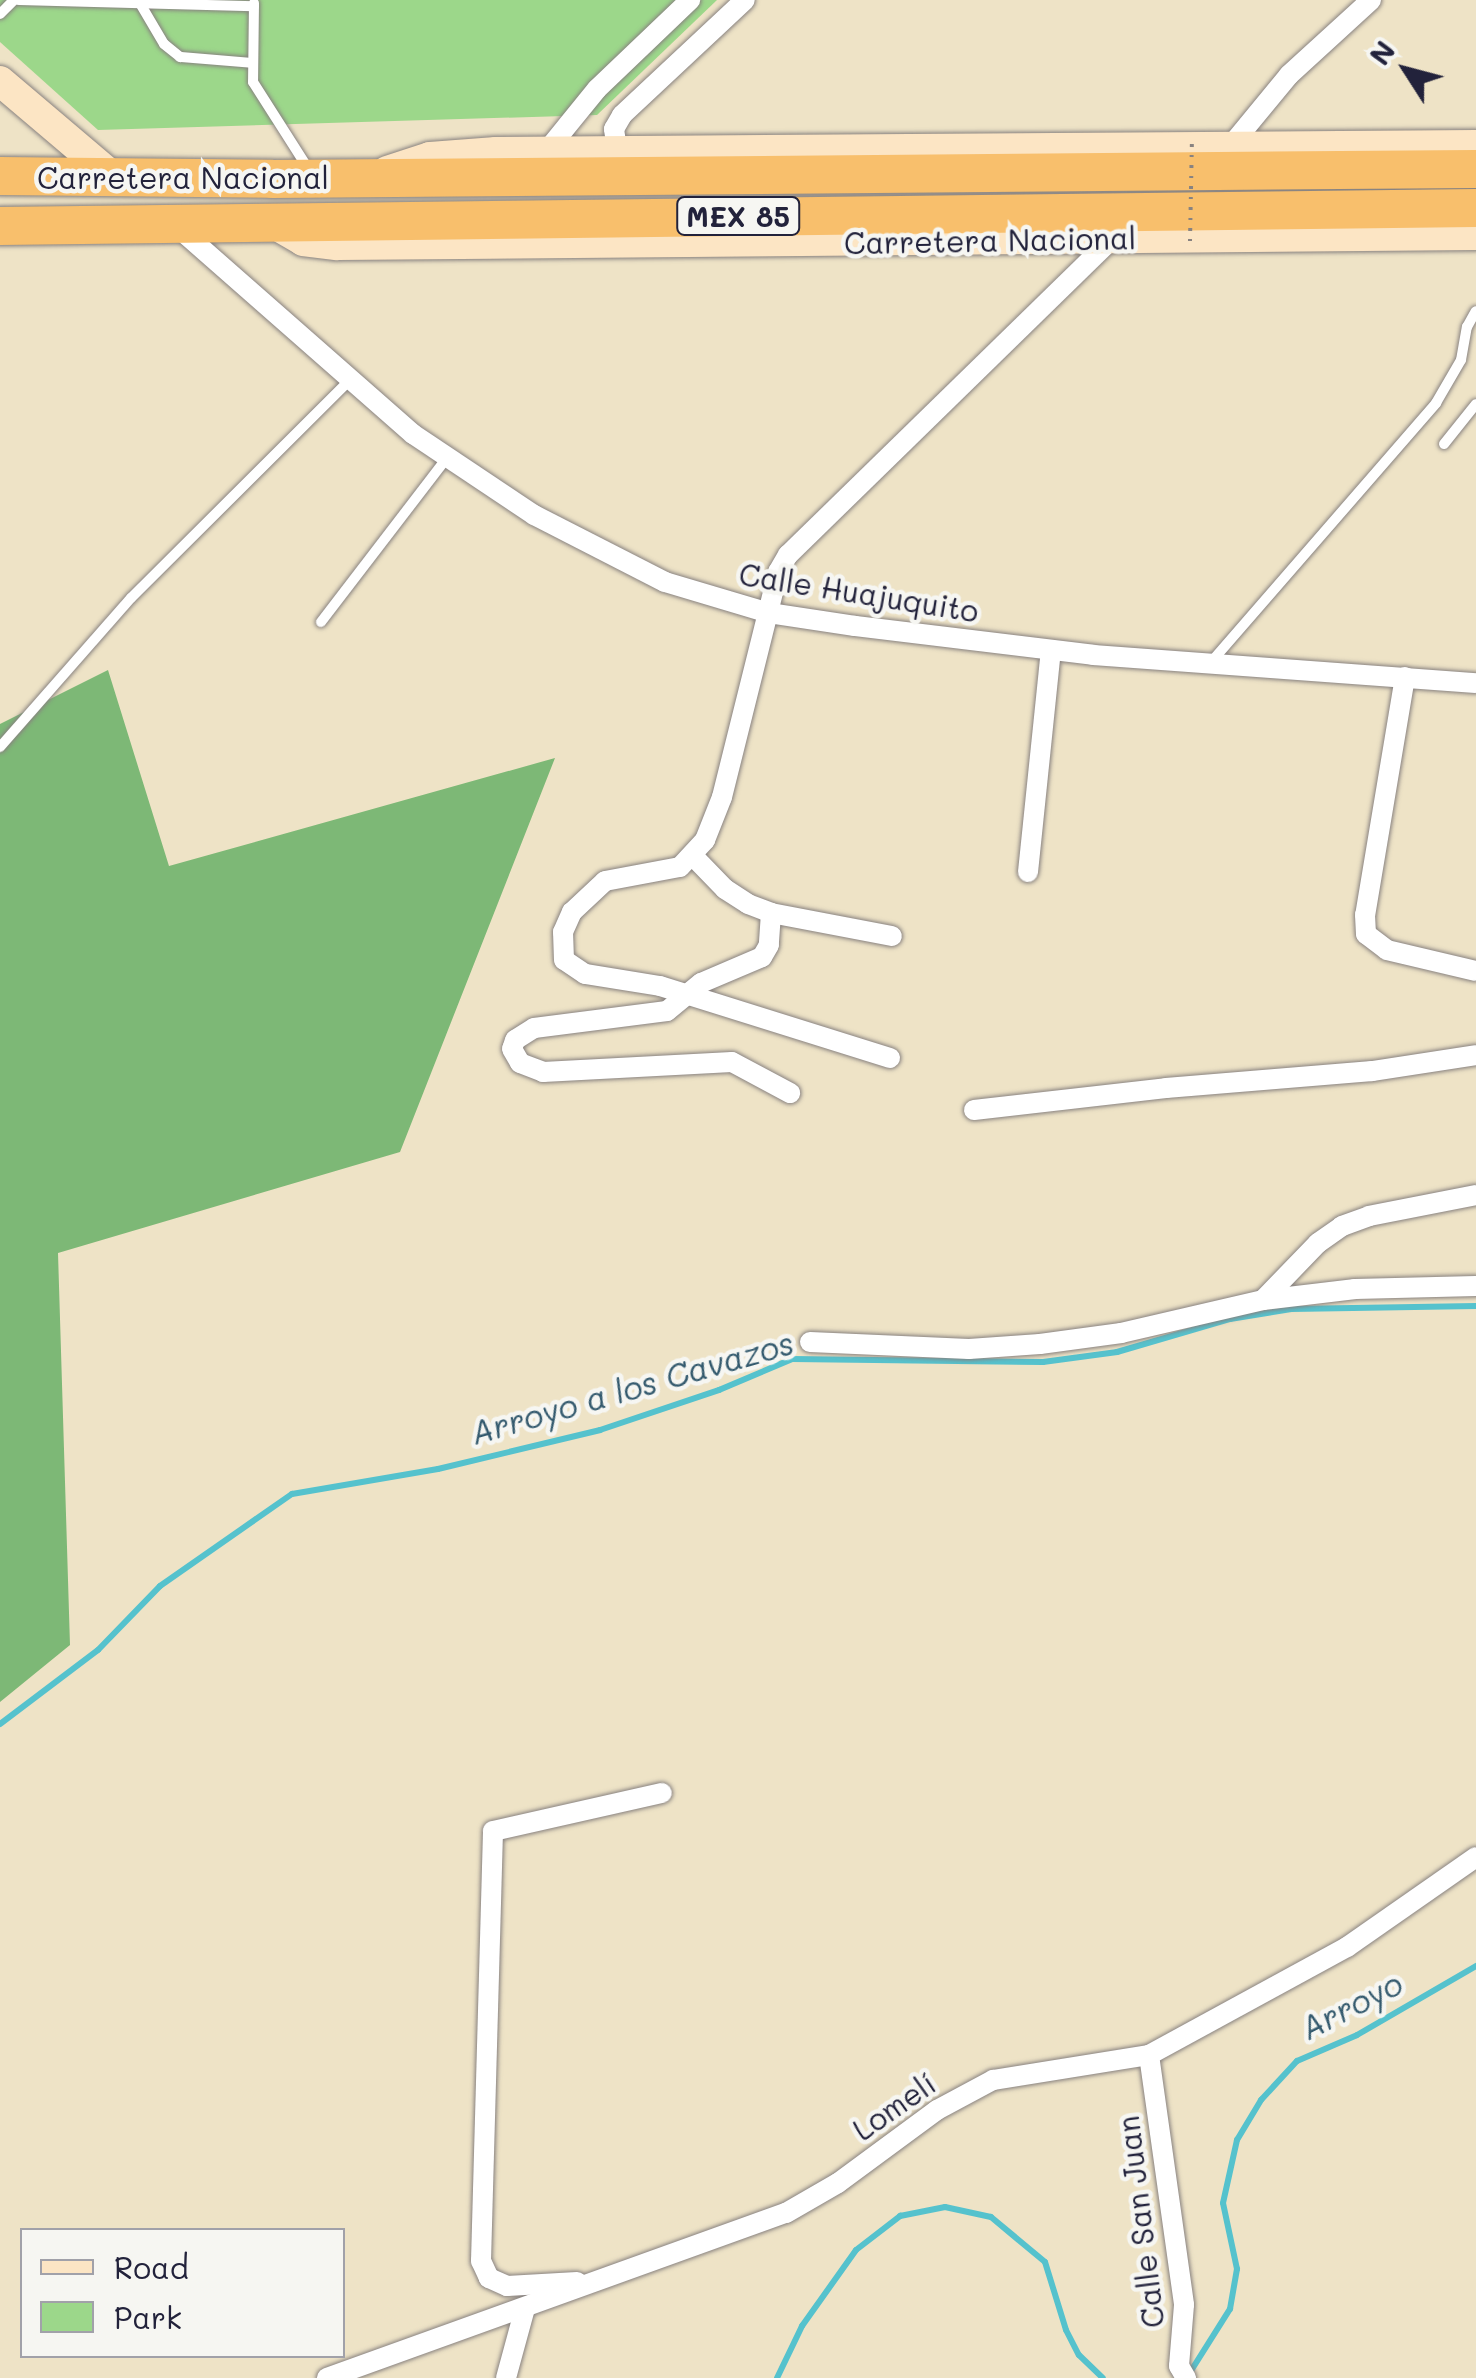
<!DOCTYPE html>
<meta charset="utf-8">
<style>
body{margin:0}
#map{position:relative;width:1476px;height:2378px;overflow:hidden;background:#eee3c6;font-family:Mali,sans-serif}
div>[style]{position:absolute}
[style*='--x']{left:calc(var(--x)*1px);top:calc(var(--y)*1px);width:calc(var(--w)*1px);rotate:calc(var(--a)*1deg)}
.green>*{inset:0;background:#9cd78a}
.forest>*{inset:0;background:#7db876}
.stream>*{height:6px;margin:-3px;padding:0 3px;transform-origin:3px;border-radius:3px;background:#55c2cd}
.roads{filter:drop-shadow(0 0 2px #888280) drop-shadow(0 0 2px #888280)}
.lane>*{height:10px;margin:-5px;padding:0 5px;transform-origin:5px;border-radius:5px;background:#fff}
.street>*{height:20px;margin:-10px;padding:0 10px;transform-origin:10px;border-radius:10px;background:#fff}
.secondary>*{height:30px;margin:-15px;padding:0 15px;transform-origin:15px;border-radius:15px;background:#fce5c4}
.highway>*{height:38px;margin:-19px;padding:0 19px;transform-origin:19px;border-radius:19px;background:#f8bf6c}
.path-bridge>*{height:4px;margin-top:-2px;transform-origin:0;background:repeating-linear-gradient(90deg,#888280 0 2.5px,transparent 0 10.5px)}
span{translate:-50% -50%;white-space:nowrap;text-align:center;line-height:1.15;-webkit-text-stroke:9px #f6f6f2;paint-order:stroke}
.shield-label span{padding:2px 8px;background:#f6f6f2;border:2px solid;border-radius:8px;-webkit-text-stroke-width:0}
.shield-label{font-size:28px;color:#22223b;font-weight:700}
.street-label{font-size:30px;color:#22223b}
.water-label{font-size:32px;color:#345a6e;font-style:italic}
.legend{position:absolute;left:20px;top:2228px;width:325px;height:130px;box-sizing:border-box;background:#f6f6f2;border:2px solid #a1a1a9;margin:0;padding:12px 18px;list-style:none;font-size:30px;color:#22223b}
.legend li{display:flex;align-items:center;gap:20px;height:50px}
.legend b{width:50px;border:2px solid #a1a1a9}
.north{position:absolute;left:1356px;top:20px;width:100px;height:100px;-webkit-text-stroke:8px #f6f6f2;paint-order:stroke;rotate:306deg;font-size:28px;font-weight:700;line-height:40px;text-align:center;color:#22223b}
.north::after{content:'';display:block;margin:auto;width:35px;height:45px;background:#22223b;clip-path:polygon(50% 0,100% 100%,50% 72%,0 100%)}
</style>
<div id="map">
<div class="green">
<div style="clip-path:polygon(0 0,717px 0,597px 115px,98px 130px,0 42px)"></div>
</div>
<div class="forest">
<div style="clip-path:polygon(108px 670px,169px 866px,555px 758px,400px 1152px,58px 1253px,70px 1645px,0 1702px,0 724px)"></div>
</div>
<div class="stream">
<div style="--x:0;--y:1724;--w:123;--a:-37.1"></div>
<div style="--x:98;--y:1650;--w:89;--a:-45.9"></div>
<div style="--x:160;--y:1586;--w:161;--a:-34.9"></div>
<div style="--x:292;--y:1494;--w:148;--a:-9.7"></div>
<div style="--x:438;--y:1469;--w:167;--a:-13.5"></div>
<div style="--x:600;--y:1430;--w:126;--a:-18.6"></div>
<div style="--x:719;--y:1390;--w:79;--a:-23"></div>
<div style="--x:792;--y:1359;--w:251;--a:0.7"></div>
<div style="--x:1043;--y:1362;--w:75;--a:-7.7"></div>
<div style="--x:1117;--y:1352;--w:118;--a:-16.3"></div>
<div style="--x:1230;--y:1319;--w:62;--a:-9.3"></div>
<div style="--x:1291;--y:1309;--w:185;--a:-0.9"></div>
<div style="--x:1189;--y:2374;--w:77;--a:-57.8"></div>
<div style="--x:1230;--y:2309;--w:41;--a:-80.1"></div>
<div style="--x:1237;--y:2269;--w:67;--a:-102"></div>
<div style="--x:1223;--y:2203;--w:65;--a:-77.5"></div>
<div style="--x:1237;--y:2140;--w:47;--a:-59"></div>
<div style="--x:1261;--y:2100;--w:53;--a:-47.3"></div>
<div style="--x:1297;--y:2061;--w:65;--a:-23.4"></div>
<div style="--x:1357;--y:2035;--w:138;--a:-30.1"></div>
<div style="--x:777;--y:2378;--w:58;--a:-64.3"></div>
<div style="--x:802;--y:2326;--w:93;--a:-54.6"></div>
<div style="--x:856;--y:2250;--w:56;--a:-37.7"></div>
<div style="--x:900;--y:2216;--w:46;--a:-11.3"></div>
<div style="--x:945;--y:2207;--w:47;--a:12.3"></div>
<div style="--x:991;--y:2217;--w:70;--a:39.8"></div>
<div style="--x:1045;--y:2262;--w:71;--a:72.8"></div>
<div style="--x:1066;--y:2330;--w:28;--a:63"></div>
<div style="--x:1079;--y:2355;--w:33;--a:44"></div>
</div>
<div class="roads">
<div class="lane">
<div style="--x:19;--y:0;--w:235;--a:1.5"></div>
<div style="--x:254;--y:3;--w:79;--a:90.7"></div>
<div style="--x:253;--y:82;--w:104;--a:57.5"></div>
<div style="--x:141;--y:5;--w:45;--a:59.5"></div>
<div style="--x:164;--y:44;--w:21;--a:39"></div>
<div style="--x:180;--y:57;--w:73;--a:4.7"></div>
<div style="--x:0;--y:14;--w:20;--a:-45"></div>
<div style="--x:1444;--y:444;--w:51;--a:-51.3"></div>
<div style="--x:321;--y:622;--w:207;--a:-52.5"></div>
<div style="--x:1212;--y:661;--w:342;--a:-49"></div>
<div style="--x:1436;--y:403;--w:50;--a:-59.8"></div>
<div style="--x:1461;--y:360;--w:34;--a:-80"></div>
<div style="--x:1467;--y:327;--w:18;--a:-61"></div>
<div style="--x:0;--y:747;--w:198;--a:-48.7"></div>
<div style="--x:131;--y:598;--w:308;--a:-44.9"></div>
</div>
<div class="street">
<div style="--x:1233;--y:143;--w:88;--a:-50.5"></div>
<div style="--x:1289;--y:75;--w:111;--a:-42.4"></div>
<div style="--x:624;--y:152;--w:13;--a:-129"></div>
<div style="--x:616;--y:142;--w:13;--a:-99"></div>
<div style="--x:614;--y:129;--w:16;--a:-60"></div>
<div style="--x:622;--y:115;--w:168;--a:-43.1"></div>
<div style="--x:545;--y:153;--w:82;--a:-50.9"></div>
<div style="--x:597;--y:89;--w:129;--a:-43.7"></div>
<div style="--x:175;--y:225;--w:317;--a:41.3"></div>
<div style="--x:413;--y:434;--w:146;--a:33.8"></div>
<div style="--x:534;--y:515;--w:147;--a:27.1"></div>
<div style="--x:665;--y:582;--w:109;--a:16.6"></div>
<div style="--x:769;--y:613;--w:87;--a:8.6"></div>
<div style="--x:855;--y:626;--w:240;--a:6.9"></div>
<div style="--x:1093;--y:655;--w:384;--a:4.2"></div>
<div style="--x:1405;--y:677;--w:241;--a:99.5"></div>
<div style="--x:1365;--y:915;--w:19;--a:87"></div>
<div style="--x:1366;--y:934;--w:26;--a:37"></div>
<div style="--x:1387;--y:950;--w:91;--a:13.3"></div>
<div style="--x:693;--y:856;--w:46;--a:45.9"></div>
<div style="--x:725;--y:889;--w:27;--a:33"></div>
<div style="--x:748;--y:904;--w:25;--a:21"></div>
<div style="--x:771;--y:913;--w:123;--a:10.8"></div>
<div style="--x:1028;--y:872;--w:223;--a:-84.1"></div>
<div style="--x:771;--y:913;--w:32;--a:94"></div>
<div style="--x:769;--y:945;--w:14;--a:120"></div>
<div style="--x:762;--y:957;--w:66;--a:156.9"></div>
<div style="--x:701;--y:983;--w:44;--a:140.5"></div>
<div style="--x:667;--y:1011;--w:134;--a:172.7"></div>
<div style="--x:534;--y:1028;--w:22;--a:148"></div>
<div style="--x:515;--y:1040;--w:9;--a:108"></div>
<div style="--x:512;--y:1049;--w:16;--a:60"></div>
<div style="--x:520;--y:1063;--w:25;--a:21"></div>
<div style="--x:543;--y:1072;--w:189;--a:-3"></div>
<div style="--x:732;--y:1062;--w:66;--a:28.1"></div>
<div style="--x:890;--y:1058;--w:241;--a:-162.6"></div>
<div style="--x:660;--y:986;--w:76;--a:-170.9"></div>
<div style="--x:585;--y:974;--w:25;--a:-146"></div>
<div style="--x:564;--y:960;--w:28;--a:-92"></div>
<div style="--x:563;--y:932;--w:22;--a:-66"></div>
<div style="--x:572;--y:912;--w:45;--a:-43.2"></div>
<div style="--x:605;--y:881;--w:76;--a:-10.6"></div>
<div style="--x:680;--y:867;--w:37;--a:-47"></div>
<div style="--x:705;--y:840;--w:46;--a:-68.4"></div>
<div style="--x:722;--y:797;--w:232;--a:-76"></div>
<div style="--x:778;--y:572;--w:20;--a:-60"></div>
<div style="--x:788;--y:555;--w:454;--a:-44.3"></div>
<div style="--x:974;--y:1110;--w:193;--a:-6.5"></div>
<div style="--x:1166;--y:1088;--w:207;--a:-4.7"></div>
<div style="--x:1372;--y:1071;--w:105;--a:-8.7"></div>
<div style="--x:1263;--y:1300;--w:79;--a:-46"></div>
<div style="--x:1318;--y:1243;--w:29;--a:-35"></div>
<div style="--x:1342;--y:1226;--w:29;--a:-20"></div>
<div style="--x:1369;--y:1216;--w:109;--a:-11.1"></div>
<div style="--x:810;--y:1342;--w:159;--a:2.5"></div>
<div style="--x:969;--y:1349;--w:71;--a:-4"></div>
<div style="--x:1040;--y:1344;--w:82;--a:-7.7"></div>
<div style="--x:1121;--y:1333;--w:146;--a:-13.1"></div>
<div style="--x:1263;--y:1300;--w:93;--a:-6.8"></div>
<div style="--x:1355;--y:1289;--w:121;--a:-1.4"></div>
<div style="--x:1149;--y:2055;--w:252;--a:82"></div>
<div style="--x:1184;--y:2305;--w:61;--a:94.7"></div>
<div style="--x:1179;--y:2366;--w:14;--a:60"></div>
<div style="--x:577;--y:2282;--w:70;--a:176.7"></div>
<div style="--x:507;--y:2286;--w:20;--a:-156"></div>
<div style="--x:489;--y:2278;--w:19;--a:-115"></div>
<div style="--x:481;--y:2261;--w:430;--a:-88.4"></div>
<div style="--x:493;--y:1831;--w:173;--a:-12.7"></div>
<div style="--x:327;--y:2378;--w:488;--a:-19.8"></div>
<div style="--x:786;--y:2213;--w:60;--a:-30"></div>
<div style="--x:838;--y:2183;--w:123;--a:-36.4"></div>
<div style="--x:937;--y:2110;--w:64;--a:-28.2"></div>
<div style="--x:993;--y:2080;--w:158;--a:-9.1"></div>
<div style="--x:1149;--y:2055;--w:226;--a:-28.6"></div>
<div style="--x:1347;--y:1947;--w:157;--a:-34.9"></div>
<div style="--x:506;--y:2378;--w:73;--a:-74.8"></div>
</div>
<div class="secondary">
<div style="--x:0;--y:81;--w:148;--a:40.3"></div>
<div style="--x:387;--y:171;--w:45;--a:-18"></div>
<div style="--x:430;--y:157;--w:66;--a:-4.3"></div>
<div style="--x:496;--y:152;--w:980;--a:-0.41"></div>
<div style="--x:269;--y:221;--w:39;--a:30"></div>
<div style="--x:303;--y:241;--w:35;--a:7"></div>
<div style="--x:338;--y:245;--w:1138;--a:-0.5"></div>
</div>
<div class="highway">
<div style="--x:0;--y:176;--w:272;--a:0.6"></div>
<div style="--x:272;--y:179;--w:1204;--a:-0.48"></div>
<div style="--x:0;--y:226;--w:1476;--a:-0.7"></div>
</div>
</div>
<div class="path-bridge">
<div style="--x:1190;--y:241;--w:105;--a:-88.9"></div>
</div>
<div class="shield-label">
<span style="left:738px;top:216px">MEX 85</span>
</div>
<div class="street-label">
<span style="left:183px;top:177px">Carretera Nacional</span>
<span style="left:990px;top:240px;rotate:-1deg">Carretera Nacional</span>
<span style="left:859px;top:592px;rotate:9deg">Calle Huajuquito</span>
<span style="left:894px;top:2106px;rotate:-35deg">Lomelí</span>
<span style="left:1140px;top:2222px;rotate:-97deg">Calle San Juan</span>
</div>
<div class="water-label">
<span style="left:632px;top:1387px;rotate:-16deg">Arroyo a los Cavazos</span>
<span style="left:1351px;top:2005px;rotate:-27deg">Arroyo</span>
</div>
<ul class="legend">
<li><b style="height:12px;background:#fce5c4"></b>Road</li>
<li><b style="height:28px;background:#9cd78a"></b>Park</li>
</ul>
<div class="north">N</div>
</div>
